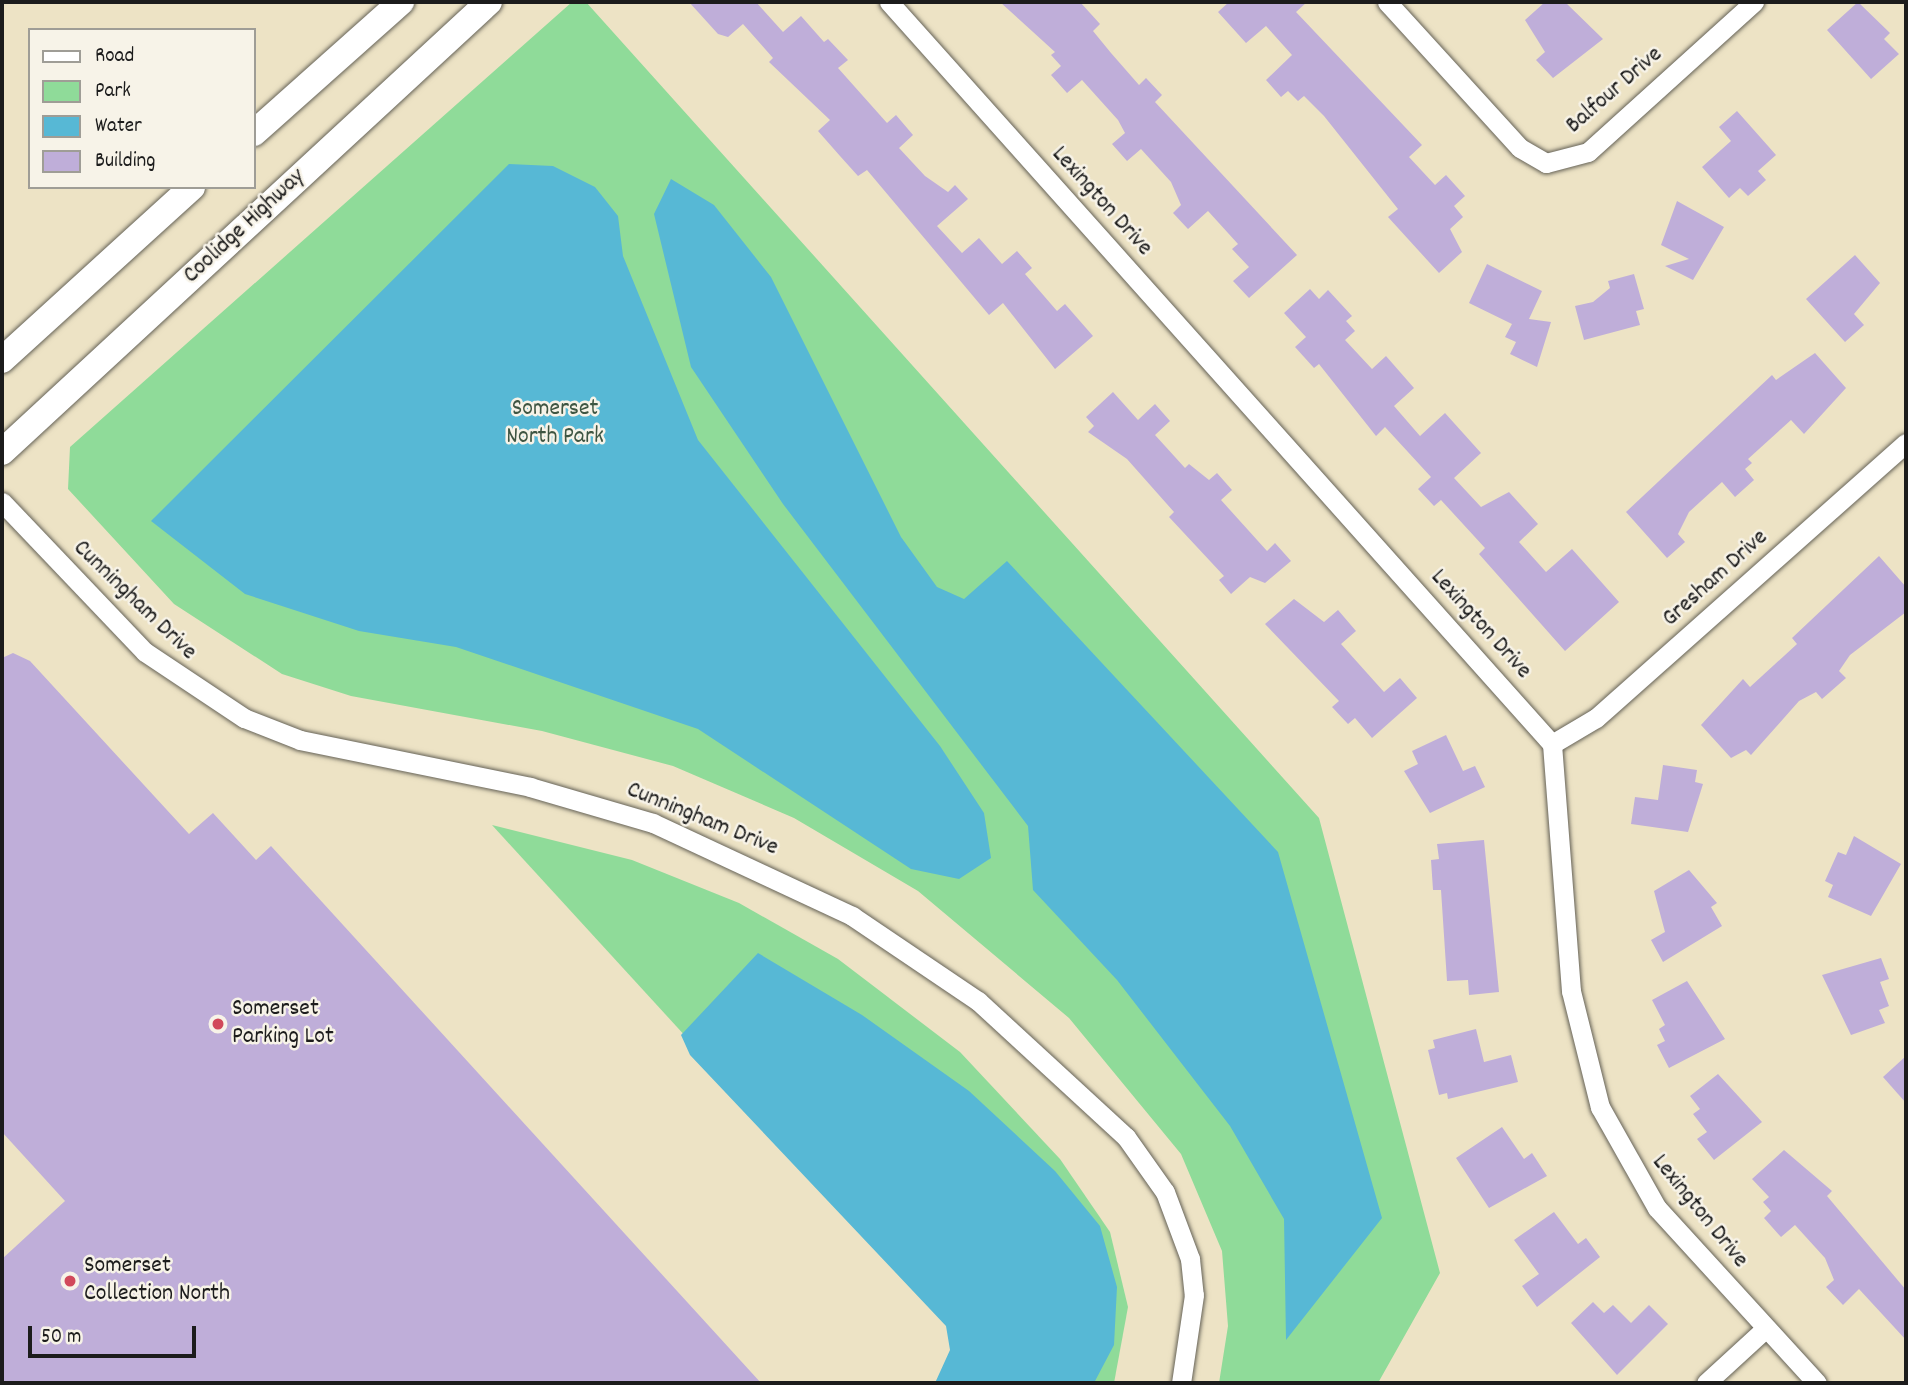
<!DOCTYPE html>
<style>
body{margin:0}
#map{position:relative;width:1908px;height:1385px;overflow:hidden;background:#ede3c5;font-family:Dekko,sans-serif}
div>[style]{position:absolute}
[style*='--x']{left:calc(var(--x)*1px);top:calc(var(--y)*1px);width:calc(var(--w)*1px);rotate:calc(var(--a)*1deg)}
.green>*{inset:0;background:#8fdb99}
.water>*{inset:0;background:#57b8d5}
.building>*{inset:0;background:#bfaed9}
.roads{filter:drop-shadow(0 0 2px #656257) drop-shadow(0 0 2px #656257)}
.street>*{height:19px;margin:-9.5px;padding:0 9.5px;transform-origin:9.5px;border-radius:9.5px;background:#fff}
.secondary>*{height:26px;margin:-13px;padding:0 13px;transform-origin:13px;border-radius:13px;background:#fff}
.dots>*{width:19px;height:19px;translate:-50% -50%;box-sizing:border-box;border:4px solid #f7f3e8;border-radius:50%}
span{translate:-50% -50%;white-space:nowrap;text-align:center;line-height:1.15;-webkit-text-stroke:5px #f7f3e8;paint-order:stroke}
.street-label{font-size:24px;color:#1c1c1c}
.park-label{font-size:24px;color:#3e5542}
.poi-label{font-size:24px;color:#1c1c1c}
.left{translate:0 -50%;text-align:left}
.frame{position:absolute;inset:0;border:4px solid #1c1c1c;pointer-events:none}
.legend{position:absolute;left:28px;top:28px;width:228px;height:161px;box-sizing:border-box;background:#f7f3e8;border:2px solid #9f9d96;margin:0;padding:9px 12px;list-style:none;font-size:21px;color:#1c1c1c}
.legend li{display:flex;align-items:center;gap:14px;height:35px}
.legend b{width:35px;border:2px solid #9f9d96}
.scale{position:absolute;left:28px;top:1326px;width:168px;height:32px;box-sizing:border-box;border:4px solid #1c1c1c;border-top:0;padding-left:9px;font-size:21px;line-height:24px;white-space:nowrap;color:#1c1c1c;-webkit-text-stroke:5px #f7f3e8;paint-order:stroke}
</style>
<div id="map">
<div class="green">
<div style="clip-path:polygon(572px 2px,586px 2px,1319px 818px,1440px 1273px,1378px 1383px,1219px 1383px,1228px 1326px,1222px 1251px,1181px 1154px,1069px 1018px,918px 891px,794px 818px,673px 766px,542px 731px,351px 696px,282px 674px,174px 604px,68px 489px,70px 447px)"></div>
<div style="clip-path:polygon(492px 825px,632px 860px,739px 903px,838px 959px,960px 1052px,1060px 1159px,1110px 1232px,1128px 1307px,1114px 1383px,1003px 1383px)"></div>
</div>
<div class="water">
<div style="clip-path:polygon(509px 164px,553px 166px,595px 187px,618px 216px,623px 256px,698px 440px,940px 746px,984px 813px,991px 858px,959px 879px,911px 869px,698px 729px,456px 647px,359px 631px,245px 594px,151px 521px)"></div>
<div style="clip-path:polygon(671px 179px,714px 205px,771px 277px,901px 537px,937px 587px,964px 599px,1007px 561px,1278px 852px,1382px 1218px,1286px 1340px,1284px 1219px,1230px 1126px,1117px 980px,1033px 890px,1028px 826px,783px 504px,691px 367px,654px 214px)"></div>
<div style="clip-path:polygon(758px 953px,862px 1015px,969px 1091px,1055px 1171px,1100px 1226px,1117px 1287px,1114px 1345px,1094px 1383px,935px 1383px,950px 1350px,946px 1326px,690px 1055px,681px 1035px)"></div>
</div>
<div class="building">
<div style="clip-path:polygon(689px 2px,756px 2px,783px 32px,801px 16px,824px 42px,828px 39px,848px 60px,838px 68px,887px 123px,896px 115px,913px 135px,899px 148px,925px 176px,948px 192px,955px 185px,968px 199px,937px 226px,962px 253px,979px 238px,1002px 264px,1017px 251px,1032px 268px,1025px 274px,1057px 311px,1065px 304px,1093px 336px,1055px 369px,1003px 303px,989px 315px,867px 170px,858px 176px,840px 156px,818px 131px,830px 120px,769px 62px,773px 58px,743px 24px,728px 37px,718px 34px)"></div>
<div style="clip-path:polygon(1000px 2px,1080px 2px,1100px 24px,1093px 31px,1111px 53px,1139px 85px,1146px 78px,1162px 95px,1155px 102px,1297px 255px,1249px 298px,1233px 281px,1249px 267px,1232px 249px,1238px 244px,1208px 211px,1188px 229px,1173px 213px,1181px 205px,1171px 182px,1141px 149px,1127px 161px,1112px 144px,1125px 133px,1118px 120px,1082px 80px,1067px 93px,1051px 75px,1061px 66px,1051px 55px,1055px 52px)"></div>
<div style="clip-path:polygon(1229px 2px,1307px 2px,1296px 12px,1422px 145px,1409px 157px,1435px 185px,1446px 175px,1465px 196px,1454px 206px,1463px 217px,1450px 229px,1462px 252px,1439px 273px,1388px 217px,1398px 209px,1324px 116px,1304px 96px,1298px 101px,1288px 91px,1281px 97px,1266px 80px,1292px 55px,1266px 26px,1246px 43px,1218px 12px)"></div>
<div style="clip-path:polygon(1545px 2px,1565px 2px,1603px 39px,1553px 78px,1536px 60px,1545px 52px,1525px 20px)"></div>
<div style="clip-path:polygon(1858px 2px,1890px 33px,1884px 39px,1899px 54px,1871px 79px,1827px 30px)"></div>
<div style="clip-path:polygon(1737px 111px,1776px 155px,1758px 171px,1766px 180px,1748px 196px,1740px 188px,1729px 198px,1702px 167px,1731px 141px,1719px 127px)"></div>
<div style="clip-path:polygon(1677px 201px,1724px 227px,1693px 280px,1665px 266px,1689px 259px,1661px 245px)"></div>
<div style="clip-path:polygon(1855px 255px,1880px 283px,1854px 314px,1864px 325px,1845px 342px,1806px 299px)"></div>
<div style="clip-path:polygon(1487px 264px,1542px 291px,1529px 319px,1551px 322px,1537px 367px,1510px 354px,1516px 342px,1505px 337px,1512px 324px,1469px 303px)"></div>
<div style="clip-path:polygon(1634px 274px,1644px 309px,1636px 311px,1640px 325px,1584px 340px,1575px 306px,1593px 302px,1610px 288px,1608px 281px)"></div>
<div style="clip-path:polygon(1310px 289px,1319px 299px,1328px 290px,1352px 316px,1346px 321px,1355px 331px,1345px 340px,1372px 369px,1386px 356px,1414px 388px,1394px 406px,1420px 436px,1445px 413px,1481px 453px,1454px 478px,1481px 507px,1509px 492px,1538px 524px,1519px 542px,1546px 572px,1572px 549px,1619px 602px,1565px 651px,1479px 554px,1485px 548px,1441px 500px,1434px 506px,1418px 489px,1431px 477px,1385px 427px,1376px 436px,1319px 364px,1314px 368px,1295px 347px,1306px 337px,1284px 313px)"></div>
<div style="clip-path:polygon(1815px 353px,1846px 388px,1804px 434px,1791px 420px,1748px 459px,1752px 463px,1745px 469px,1754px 480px,1735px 497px,1722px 482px,1689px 512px,1678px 534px,1685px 542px,1667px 558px,1626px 512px,1772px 375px,1776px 380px)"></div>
<div style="clip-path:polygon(1113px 392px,1138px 420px,1155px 404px,1170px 421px,1155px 435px,1185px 468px,1189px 464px,1209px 480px,1217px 473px,1232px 490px,1221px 500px,1267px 551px,1275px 543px,1291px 561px,1265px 583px,1250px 577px,1231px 594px,1219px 580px,1224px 576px,1169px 517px,1174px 512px,1127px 459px,1088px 432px,1094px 426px,1086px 417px)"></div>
<div style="clip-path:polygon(1879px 556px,1906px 587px,1906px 612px,1850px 655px,1839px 671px,1846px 678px,1822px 699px,1816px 692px,1799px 701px,1751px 755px,1746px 750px,1731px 758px,1701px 725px,1743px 679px,1750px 687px,1797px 644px,1792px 638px)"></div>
<div style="clip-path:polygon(1294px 599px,1324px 622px,1338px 610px,1356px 631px,1341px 644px,1384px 692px,1400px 678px,1417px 698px,1372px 738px,1355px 718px,1348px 724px,1332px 707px,1339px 701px,1265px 624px)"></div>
<div style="clip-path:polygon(13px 653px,30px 661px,189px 834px,213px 813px,256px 860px,271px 846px,761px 1383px,2px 1383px,2px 1259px,65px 1201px,2px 1132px,2px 658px)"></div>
<div style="clip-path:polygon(1446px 735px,1463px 771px,1475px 766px,1485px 787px,1430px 813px,1404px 771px,1418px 764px,1412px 751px)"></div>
<div style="clip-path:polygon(1663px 765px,1697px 770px,1695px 782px,1703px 784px,1688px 832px,1631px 824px,1635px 797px,1658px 800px)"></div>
<div style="clip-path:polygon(1854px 836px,1901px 864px,1871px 916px,1828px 897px,1833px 885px,1825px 881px,1838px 852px,1846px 855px)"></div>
<div style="clip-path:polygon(1484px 840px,1499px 992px,1469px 995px,1468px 980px,1447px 981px,1441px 890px,1433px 890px,1431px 860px,1439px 859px,1437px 844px)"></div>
<div style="clip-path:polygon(1689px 870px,1717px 903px,1711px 907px,1722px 926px,1663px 962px,1651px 940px,1665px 932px,1654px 891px)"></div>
<div style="clip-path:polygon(1881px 958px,1889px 979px,1880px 982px,1889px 1006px,1879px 1010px,1885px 1023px,1851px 1035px,1822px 975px)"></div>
<div style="clip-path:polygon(1687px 981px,1725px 1039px,1669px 1068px,1657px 1045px,1665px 1041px,1659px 1029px,1665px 1025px,1652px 1000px)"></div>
<div style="clip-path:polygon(1476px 1029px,1484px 1062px,1511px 1055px,1518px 1082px,1448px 1099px,1447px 1093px,1439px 1095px,1428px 1050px,1435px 1048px,1433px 1040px)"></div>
<div style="clip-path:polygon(1906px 1056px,1906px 1103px,1883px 1077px)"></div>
<div style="clip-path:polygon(1718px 1074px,1762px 1122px,1714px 1160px,1697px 1139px,1707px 1132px,1693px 1114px,1700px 1109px,1690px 1096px)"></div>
<div style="clip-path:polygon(1502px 1127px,1524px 1159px,1532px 1153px,1547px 1176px,1489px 1208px,1456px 1158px)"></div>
<div style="clip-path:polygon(1784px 1150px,1832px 1191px,1827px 1196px,1906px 1290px,1906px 1340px,1859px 1289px,1843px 1305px,1826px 1287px,1834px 1280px,1825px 1258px,1795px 1225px,1781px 1237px,1764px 1218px,1771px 1211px,1763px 1202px,1769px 1197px,1752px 1179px)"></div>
<div style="clip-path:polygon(1554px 1212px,1578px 1244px,1586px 1238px,1600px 1257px,1537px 1307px,1522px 1286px,1539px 1274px,1514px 1240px)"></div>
<div style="clip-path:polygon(1593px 1302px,1604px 1313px,1613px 1305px,1631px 1323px,1649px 1305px,1668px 1324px,1617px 1375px,1571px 1323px)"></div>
</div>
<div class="roads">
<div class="street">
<div style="--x:889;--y:2;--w:995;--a:48.22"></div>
<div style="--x:1552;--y:744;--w:248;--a:85.6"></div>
<div style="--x:1571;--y:991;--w:120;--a:76"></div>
<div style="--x:1600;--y:1107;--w:116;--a:60.6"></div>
<div style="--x:1657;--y:1208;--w:237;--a:47.6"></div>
<div style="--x:1387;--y:2;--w:197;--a:47.7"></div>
<div style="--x:1520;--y:148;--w:30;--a:30"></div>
<div style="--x:1546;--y:163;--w:43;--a:-14.7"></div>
<div style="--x:1588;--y:152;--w:224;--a:-42.1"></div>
<div style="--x:2;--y:502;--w:207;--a:46.4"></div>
<div style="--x:145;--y:652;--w:119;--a:33.7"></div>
<div style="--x:244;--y:718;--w:60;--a:21.4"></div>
<div style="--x:300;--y:740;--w:235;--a:11.5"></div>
<div style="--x:530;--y:787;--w:128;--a:16.3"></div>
<div style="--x:653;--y:823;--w:220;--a:25"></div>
<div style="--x:852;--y:916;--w:152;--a:34"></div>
<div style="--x:978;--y:1001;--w:201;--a:42.6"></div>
<div style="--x:1126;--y:1137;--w:67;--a:54.7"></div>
<div style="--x:1165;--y:1192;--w:72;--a:69.5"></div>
<div style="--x:1190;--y:1259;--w:36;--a:84"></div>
<div style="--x:1194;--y:1295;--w:89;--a:98.4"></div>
<div style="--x:1552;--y:744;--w:51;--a:-30.6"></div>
<div style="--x:1596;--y:718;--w:414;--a:-41.6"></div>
<div style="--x:1706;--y:1383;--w:81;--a:-42.5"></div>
</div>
<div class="secondary">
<div style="--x:254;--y:133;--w:197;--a:-41.7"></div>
<div style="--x:2;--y:360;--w:257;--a:-42.3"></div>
<div style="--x:2;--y:452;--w:663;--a:-42.74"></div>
</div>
</div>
<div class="dots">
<div style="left:218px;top:1024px;background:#d1495b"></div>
<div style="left:70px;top:1281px;background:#d1495b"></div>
</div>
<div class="street-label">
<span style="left:1615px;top:91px;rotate:-41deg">Balfour Drive</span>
<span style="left:1101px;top:202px;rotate:48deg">Lexington Drive</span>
<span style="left:245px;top:227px;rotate:-43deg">Coolidge Highway</span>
<span style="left:1716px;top:579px;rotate:-42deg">Gresham Drive</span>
<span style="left:134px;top:601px;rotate:44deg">Cunningham Drive</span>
<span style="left:1480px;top:625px;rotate:48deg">Lexington Drive</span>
<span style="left:702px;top:820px;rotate:22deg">Cunningham Drive</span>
<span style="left:1699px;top:1212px;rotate:51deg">Lexington Drive</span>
</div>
<div class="park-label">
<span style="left:555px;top:424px">Somerset<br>North Park</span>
</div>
<div class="poi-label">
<span class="left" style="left:232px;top:1024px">Somerset<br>Parking Lot</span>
<span class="left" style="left:84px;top:1281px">Somerset<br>Collection North</span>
</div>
<div class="frame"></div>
<ul class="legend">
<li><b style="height:9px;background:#fff"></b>Road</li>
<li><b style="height:19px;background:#8fdb99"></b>Park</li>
<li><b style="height:19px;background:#57b8d5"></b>Water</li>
<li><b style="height:19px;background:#bfaed9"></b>Building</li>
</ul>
<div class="scale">50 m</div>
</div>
